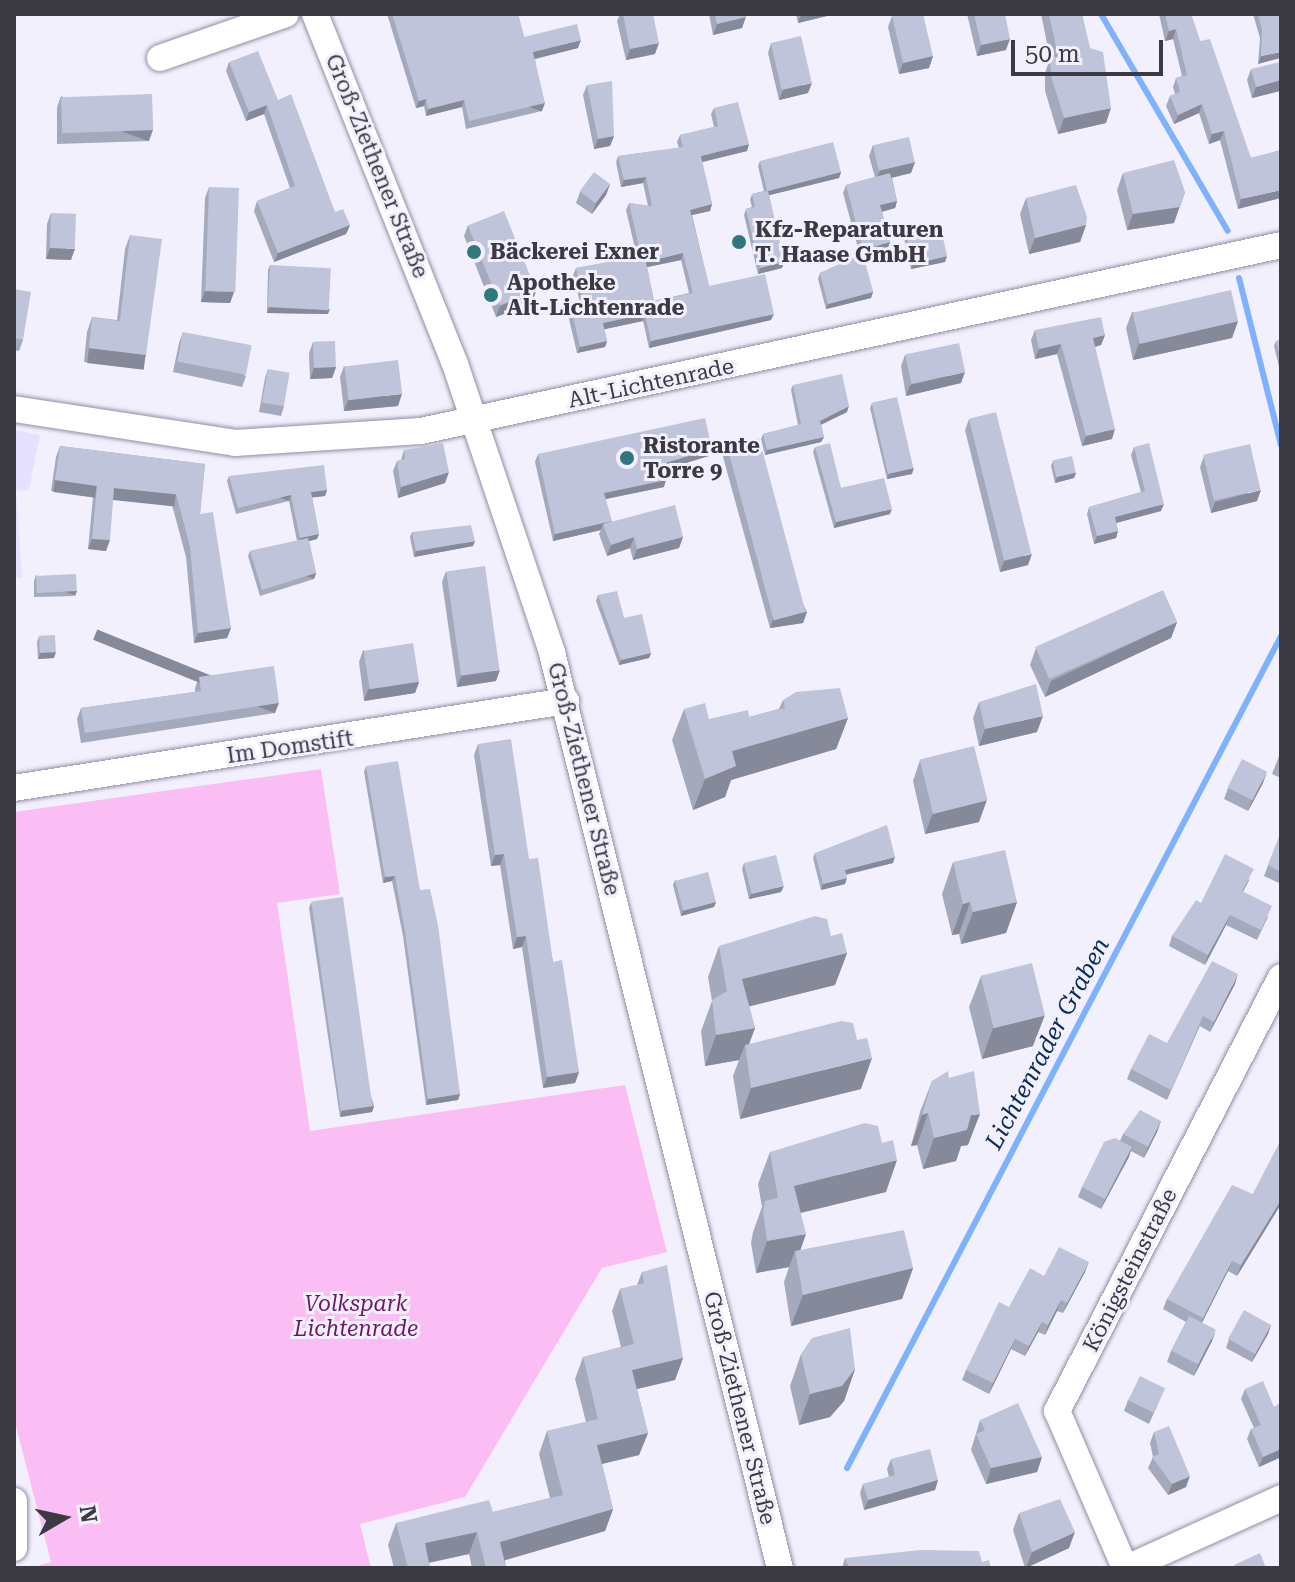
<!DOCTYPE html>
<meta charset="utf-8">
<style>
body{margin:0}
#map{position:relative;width:1295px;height:1582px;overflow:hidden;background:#f3f0fe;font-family:"Roboto Serif",serif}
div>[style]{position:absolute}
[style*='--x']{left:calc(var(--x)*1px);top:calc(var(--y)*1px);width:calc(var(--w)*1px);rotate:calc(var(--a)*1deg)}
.built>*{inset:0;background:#e6e1ff}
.green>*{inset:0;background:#fbbef4}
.stream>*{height:6px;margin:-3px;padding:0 3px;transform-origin:3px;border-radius:3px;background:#7eb2fd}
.roads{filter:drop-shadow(0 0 2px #928ea4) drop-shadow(0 0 2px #928ea4)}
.minor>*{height:26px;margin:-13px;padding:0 13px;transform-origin:13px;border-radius:13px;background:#fff}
.wall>*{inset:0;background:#a4a9bb}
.shaded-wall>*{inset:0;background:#868999;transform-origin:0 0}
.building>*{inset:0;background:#bfc4da;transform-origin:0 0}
.dots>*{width:22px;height:22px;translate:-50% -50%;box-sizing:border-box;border:4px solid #f3f0fe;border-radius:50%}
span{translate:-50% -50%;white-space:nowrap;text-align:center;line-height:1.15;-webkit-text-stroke:6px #f3f0fe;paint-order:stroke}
.street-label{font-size:22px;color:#3b3a43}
.poi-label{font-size:22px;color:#3b3a43;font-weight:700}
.left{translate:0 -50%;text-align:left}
.park-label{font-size:22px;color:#6e1769;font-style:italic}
.water-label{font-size:24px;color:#092b59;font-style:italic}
.frame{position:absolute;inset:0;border:16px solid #3b3a43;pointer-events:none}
.north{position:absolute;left:24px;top:1478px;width:80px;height:80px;-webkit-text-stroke:6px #f3f0fe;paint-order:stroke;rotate:81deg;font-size:22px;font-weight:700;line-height:32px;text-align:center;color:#3b3a43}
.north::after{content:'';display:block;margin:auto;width:28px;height:36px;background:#3b3a43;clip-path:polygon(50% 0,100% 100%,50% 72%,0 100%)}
.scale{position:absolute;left:1011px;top:40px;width:152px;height:36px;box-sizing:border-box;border:4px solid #3b3a43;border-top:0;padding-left:10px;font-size:24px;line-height:28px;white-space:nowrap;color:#3b3a43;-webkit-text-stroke:6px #f3f0fe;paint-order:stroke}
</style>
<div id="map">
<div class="built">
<div style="clip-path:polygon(14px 430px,40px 435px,29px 490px,16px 491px,22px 578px,14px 577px)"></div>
</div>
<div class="green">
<div style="clip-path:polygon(321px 769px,340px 894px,277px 903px,310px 1131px,625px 1085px,667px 1252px,602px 1268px,465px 1497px,360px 1524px,371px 1568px,31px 1568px,51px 1562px,14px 1419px,14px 812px)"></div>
</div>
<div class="stream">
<div style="--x:1101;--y:14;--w:251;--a:59.7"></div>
<div style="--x:1239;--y:278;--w:172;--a:75.9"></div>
<div style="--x:847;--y:1468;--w:938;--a:-62.45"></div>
</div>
<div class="roads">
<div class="minor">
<div style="--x:315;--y:14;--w:377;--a:68.2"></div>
<div style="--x:455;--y:364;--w:305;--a:71.4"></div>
<div style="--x:552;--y:653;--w:943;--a:76.01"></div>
<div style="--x:160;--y:58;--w:133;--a:-19.2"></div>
<div style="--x:14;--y:409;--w:224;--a:8.7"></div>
<div style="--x:235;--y:443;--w:186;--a:-3.7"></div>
<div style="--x:421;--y:431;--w:880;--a:-12.2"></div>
<div style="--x:14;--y:788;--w:559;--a:-8.96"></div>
<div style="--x:14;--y:1501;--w:47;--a:90"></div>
<div style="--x:1125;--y:1568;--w:171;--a:-113.4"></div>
<div style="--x:1057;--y:1411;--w:488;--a:-62.7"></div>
<div style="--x:1127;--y:1568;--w:169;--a:-24.4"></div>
</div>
</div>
<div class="wall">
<div style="clip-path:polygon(387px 14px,518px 14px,524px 37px,578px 48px,535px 59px,542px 111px,466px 129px,462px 107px,426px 116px,424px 106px,416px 108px)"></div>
<div style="clip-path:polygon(620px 14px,653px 14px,655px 54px,626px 60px,617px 21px)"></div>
<div style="clip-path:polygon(709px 14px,746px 14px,742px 28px,713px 35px)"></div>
<div style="clip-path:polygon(796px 14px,827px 14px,827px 16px,798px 23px)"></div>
<div style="clip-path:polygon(967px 14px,1005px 14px,1006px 50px,977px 56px)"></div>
<div style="clip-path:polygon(1041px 14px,1082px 14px,1106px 123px,1058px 134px,1045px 91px,1045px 73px,1050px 58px)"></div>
<div style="clip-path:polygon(1159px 14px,1191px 14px,1200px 41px,1251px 158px,1281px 150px,1238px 209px,1220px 140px,1209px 144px,1199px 113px,1174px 124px,1166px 106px,1170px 96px,1175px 94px,1173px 87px,1176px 78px,1182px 76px,1173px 39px,1165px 41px)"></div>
<div style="clip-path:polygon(1253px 14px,1279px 14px,1258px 64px,1260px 38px)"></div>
<div style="clip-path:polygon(892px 16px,933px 56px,929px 68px,899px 74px,888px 27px)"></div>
<div style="clip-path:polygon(771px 43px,808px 93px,779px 100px,768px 53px)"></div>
<div style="clip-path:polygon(229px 62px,278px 100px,335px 212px,350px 225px,346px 234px,274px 262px,254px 211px,257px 201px,290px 188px,264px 114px,246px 121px,226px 71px)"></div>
<div style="clip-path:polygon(1281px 68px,1280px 91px,1252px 98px,1247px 80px,1251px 69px)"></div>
<div style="clip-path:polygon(587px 85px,614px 136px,610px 146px,594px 149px,583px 95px)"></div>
<div style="clip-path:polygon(61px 96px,149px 141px,57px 144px,57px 107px)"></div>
<div style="clip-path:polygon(evenodd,714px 108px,747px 151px,702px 162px,712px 204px,710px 211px,692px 215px,709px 286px,771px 320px,649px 348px,643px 321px,604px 329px,607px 341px,605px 347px,577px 353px,569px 319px,572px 312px,582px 310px,573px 275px,576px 268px,637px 257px,626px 210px,629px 203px,648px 206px,643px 183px,621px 187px,616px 162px,618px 156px,679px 148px,677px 142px,680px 135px,714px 127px,711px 114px,714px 108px,681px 260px,689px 293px,654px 301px,647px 267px,681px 260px)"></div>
<div style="clip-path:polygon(873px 145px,915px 162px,911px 173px,892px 178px,897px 201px,895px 208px,882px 212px,890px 242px,887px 250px,863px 257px,873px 292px,871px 298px,826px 309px,818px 279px,820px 273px,860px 255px,843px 193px,846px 185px,875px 177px,869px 156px)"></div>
<div style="clip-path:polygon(760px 161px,841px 172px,839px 178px,769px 195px,784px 262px,782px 268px,758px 274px,744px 215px,746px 209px,752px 207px,750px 200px,752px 194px,764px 191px,758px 166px)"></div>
<div style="clip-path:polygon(1123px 173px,1174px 223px,1127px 230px,1117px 190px)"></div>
<div style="clip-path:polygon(610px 184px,606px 195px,592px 214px,576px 203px,580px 192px)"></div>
<div style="clip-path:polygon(209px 187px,234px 292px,230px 303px,201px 302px,205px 198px)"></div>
<div style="clip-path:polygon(1026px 198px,1086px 225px,1080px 242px,1029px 254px,1020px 214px)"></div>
<div style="clip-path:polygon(51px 213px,71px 260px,46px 259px,47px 224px)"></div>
<div style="clip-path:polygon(468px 225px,536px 291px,532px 303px,496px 317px,464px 236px)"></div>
<div style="clip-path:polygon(906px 232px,947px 256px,945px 262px,911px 269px,904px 238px)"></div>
<div style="clip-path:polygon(130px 235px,146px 355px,141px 369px,84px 362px,87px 332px,92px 317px,117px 320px,125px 249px)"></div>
<div style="clip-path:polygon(270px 265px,328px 314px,267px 313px,268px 270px)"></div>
<div style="clip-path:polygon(14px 289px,23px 340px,19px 351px,14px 350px)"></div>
<div style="clip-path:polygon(1132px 312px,1238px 321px,1232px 338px,1133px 360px,1126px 328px)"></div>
<div style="clip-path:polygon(1035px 330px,1105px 335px,1101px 345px,1095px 347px,1112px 439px,1082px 446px,1057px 354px,1035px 359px,1031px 340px)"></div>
<div style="clip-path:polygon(183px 332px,246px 376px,242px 387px,173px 372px,179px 343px)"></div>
<div style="clip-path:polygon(1281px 340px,1281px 371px,1280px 371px,1274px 346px,1276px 341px)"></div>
<div style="clip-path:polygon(313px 342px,336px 367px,332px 378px,310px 379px,309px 353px)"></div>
<div style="clip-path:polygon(905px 355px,961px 383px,906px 396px,901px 366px)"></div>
<div style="clip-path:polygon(344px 366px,398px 406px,344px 411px,340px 377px)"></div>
<div style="clip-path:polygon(268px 369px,284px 406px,281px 416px,259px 412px,265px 378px)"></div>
<div style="clip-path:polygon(793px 385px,847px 412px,821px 425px,824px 437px,821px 442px,765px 455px,761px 439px,763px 434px,798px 425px,791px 390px)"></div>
<div style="clip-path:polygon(872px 403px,912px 474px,887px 479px,870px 408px)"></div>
<div style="clip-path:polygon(969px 419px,1028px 565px,1000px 572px,965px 430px)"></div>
<div style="clip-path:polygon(60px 446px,205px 464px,200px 514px,231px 628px,227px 638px,194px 643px,186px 557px,172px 505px,113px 499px,106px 551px,88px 549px,93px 497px,51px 491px,56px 457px)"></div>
<div style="clip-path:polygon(727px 446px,807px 612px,803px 623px,770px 628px,723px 457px)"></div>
<div style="clip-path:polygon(815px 447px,841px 488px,890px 514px,834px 528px,813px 452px)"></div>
<div style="clip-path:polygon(1134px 447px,1161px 511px,1116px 523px,1118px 531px,1116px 538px,1094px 544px,1087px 514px,1089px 507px,1141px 492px,1131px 455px)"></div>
<div style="clip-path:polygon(712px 449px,709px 456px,664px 469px,664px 487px,605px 499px,612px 522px,683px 537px,679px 548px,633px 560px,630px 548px,607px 556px,599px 534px,601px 530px,553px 541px,535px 462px,538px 454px)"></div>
<div style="clip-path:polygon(404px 450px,445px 483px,398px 498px,393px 471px,397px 461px,401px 460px)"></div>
<div style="clip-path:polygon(1204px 456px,1257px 501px,1211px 513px,1200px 467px)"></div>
<div style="clip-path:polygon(1053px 461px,1076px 473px,1074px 478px,1055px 483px,1051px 466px)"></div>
<div style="clip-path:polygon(229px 476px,327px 490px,325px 496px,312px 497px,319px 534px,317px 539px,309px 541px,316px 573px,314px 579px,260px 596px,248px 556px,250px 551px,297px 541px,289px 501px,236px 514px,227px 481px)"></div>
<div style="clip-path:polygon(412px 532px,473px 546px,414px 557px,410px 537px)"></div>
<div style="clip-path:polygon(446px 571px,496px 681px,457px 687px,442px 582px)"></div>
<div style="clip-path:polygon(36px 575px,75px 596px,34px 597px,34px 581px)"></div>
<div style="clip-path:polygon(598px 595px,624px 618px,651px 653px,649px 658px,619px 665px,596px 601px)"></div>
<div style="clip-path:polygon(1177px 622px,1171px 638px,1045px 697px,1030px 665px,1036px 648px)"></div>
<div style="clip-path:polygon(39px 636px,54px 658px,38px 659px,37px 642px)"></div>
<div style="clip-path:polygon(363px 650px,419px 682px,415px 693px,364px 701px,359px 662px)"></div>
<div style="clip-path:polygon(199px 677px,275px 713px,81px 743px,77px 719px,81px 708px,195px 692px,195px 688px)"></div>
<div style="clip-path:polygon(783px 700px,848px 718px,836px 749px,731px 780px,725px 797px,693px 810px,672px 740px,684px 709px,709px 719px,749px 717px,779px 709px)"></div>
<div style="clip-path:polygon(979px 702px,1037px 732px,979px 746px,973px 718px)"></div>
<div style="clip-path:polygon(478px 744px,529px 859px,579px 1072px,575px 1083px,543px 1088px,522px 947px,513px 949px,500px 865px,491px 866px,474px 755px)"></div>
<div style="clip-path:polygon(1281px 751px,1281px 778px,1272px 774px)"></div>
<div style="clip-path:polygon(920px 760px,979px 822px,925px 834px,913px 781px)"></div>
<div style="clip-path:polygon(366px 766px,420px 890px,460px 1094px,458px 1100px,426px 1105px,403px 936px,392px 881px,383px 883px,364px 772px)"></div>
<div style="clip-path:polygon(1263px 783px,1248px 811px,1224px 799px,1228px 788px)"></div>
<div style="clip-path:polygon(1281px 832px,1281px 884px,1264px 876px)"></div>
<div style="clip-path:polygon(815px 853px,893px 863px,846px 875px,845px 884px,821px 890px,813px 858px)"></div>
<div style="clip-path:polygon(953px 862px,1017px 902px,1006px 933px,961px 944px,959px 934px,952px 935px,942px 894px)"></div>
<div style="clip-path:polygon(744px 863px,781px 892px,749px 899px,742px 869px)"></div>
<div style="clip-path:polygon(1250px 879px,1243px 892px,1268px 917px,1257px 940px,1226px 925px,1205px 965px,1169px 946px,1172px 936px,1201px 903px)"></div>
<div style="clip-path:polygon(675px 880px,716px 902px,714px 907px,681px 916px,673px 885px)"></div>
<div style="clip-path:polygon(311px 902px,374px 1106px,372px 1112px,340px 1117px,309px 908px)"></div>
<div style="clip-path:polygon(831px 936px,847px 953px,835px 985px,749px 1006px,755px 1028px,749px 1044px,861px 1089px,740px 1119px,733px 1076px,739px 1060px,705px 1066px,701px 1031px,712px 1001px,708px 977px,719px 946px)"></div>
<div style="clip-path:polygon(981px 976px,1033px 1046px,982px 1059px,969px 1007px)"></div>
<div style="clip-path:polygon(1235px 984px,1210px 1032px,1200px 1026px,1167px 1100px,1127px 1079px,1131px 1069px,1167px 1043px)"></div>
<div style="clip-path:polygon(949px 1078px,968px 1145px,961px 1146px,956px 1161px,923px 1169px,917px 1145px,911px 1146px,920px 1112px,932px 1081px)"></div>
<div style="clip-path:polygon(1161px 1121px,1157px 1132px,1144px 1158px,1131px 1151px,1101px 1209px,1078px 1197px,1082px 1187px,1120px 1141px,1123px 1134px)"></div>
<div style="clip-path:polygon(1281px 1140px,1281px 1204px,1237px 1276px,1228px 1271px,1202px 1323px,1212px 1341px,1194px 1376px,1167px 1362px,1171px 1351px,1186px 1322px,1163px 1309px,1167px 1299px,1253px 1194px)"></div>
<div style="clip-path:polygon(770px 1152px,886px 1192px,801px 1213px,800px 1250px,913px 1268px,902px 1299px,791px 1326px,784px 1282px,789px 1267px,756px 1273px,751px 1243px,753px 1232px,762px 1207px,758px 1184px)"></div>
<div style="clip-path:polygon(642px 1272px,683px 1358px,675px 1380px,637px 1389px,648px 1433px,639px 1455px,602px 1464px,613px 1509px,605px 1531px,505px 1560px,506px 1568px,472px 1568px,469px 1554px,429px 1563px,430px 1568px,394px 1568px,388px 1545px,396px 1523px,493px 1512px,550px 1498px,539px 1454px,547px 1431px,586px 1422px,575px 1379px,583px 1357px,621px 1347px,612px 1311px,620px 1289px,637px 1285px)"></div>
<div style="clip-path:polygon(1085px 1272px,1063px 1313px,1057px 1311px,1045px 1335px,1038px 1332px,1025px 1356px,1011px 1349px,989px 1394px,962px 1380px,966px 1370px,1009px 1307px,1044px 1276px)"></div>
<div style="clip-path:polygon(1271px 1325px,1268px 1334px,1252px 1362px,1226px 1348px,1229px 1339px)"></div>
<div style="clip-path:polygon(801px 1354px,855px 1369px,844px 1401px,830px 1417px,799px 1425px,790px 1386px)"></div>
<div style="clip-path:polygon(1165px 1388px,1149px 1424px,1124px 1411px,1128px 1400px)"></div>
<div style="clip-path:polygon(1245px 1389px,1274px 1407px,1279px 1458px,1259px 1467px,1247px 1439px,1251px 1429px,1254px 1428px,1241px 1399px)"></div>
<div style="clip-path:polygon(980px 1420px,1042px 1457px,1037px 1472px,986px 1484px,971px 1450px)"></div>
<div style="clip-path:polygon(1154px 1432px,1186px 1487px,1168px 1495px,1148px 1468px,1153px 1457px,1150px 1443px)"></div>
<div style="clip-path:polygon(891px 1459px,938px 1480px,935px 1490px,864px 1510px,860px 1493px,863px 1484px,889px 1477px,887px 1469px)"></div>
<div style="clip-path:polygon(1019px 1513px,1069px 1548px,1025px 1568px,1013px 1530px)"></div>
<div style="clip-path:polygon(845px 1558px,982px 1562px,991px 1568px,842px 1568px)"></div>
</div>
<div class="shaded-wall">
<div style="clip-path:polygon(801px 14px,827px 14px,827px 16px,798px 23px)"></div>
<div style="clip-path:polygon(746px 17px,742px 28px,713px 35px,717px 24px)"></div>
<div style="clip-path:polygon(1176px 29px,1173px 39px,1165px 41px,1169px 31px)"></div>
<div style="clip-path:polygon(1010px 39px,1006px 50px,977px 56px,981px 45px)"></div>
<div style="clip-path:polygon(581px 40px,578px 48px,530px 60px,533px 52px)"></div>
<div style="clip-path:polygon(659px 43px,655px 54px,626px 60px,630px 49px)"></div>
<div style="clip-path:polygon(1281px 52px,1281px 58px,1258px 64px,1261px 56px)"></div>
<div style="clip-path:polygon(933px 56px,929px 68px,899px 74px,903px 63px)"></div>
<div style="clip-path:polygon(1281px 80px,1280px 91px,1252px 98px,1256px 87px)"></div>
<div style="clip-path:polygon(812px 83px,808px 93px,779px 100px,783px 90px)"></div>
<div style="clip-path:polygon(426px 99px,424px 106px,416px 108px,419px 101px)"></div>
<div style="clip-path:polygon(464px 100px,462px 107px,426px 116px,428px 109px)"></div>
<div style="left:545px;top:103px;width:9px;height:78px;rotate:111deg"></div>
<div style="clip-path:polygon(1202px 104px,1199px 113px,1174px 124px,1178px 115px)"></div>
<div style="clip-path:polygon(267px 105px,264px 114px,246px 121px,249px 112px)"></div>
<div style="clip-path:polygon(1111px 108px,1106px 123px,1058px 134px,1064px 118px)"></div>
<div style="left:153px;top:130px;width:12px;height:92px;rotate:110deg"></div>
<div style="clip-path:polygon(1224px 131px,1220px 140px,1209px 144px,1212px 134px)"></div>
<div style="clip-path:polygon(614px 136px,610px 146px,594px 149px,598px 139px)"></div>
<div style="clip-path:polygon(749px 144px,747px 151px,698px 163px,701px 156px)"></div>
<div style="clip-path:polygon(915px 162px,911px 173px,876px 181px,880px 170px)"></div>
<div style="clip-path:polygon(841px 172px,839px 178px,766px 196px,768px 191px)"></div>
<div style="clip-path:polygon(646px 177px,643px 183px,621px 187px,624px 180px)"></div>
<div style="clip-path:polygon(610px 184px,606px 195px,592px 214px,596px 203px)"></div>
<div style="clip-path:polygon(1281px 190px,1281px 198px,1238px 209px,1241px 199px)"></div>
<div style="clip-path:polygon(1185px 192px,1174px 223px,1127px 230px,1133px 214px)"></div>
<div style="clip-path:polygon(897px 201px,895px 208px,877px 213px,880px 205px)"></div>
<div style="clip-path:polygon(712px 204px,710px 211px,688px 216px,690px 210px)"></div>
<div style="clip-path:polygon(350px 225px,346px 234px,274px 262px,278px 253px)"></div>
<div style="clip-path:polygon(1086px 225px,1080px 242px,1029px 254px,1035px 238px)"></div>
<div style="clip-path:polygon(890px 242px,887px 250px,860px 257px,863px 250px)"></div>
<div style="clip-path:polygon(50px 248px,75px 249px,71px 260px,46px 259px)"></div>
<div style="clip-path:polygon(683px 253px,681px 260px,643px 268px,646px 262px)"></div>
<div style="clip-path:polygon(947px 256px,945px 262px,911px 269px,913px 264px)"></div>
<div style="clip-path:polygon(784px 262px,782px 268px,758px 274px,760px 268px)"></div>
<div style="clip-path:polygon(205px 291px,234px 292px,230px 303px,201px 302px)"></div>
<div style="clip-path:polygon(536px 291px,532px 303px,496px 317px,500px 306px)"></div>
<div style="clip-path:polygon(873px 292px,871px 298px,826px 309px,828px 304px)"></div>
<div style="clip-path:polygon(269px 307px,330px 309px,328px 314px,267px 313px)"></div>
<div style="clip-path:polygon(645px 314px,643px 321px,601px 330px,603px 323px)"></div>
<div style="clip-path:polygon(774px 314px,771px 320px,649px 348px,651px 341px)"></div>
<div style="clip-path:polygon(1238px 321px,1232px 338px,1133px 360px,1139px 343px)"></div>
<div style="clip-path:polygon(1105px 335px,1101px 345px,1090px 348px,1093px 338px)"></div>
<div style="clip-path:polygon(607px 341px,605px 347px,577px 353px,580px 347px)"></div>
<div style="clip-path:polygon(1061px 344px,1057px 354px,1035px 359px,1039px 349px)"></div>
<div style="left:89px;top:348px;width:57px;height:15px;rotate:7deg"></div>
<div style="clip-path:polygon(336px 367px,332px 378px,310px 379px,314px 368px)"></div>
<div style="clip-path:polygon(965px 372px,961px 383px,906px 396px,910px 385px)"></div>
<div style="clip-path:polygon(402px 394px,398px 406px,344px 411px,348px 400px)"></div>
<div style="clip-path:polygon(849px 406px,847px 412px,818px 426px,820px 421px)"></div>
<div style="clip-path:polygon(1115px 429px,1112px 439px,1082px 446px,1086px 436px)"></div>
<div style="clip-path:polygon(824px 437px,821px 442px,765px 455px,767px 450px)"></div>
<div style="clip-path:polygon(712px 449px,709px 456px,660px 471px,662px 464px)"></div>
<div style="clip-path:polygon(914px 468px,912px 474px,887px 479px,889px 473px)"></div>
<div style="clip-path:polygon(449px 472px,445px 483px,398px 498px,401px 487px)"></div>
<div style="clip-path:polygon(1076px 473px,1074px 478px,1055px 483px,1057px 477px)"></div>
<div style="left:55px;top:480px;width:42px;height:12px;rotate:8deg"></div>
<div style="clip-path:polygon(666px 480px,664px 487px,601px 500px,604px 493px)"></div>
<div style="left:114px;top:488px;width:62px;height:12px;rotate:6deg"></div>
<div style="clip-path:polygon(327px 490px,325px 496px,309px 498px,311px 492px)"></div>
<div style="clip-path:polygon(1261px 490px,1257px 501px,1211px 513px,1215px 502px)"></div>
<div style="left:291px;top:495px;width:6px;height:55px;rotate:108deg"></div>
<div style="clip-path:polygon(1164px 504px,1161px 511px,1112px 524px,1115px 517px)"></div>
<div style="clip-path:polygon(892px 509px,890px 514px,834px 528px,836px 522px)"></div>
<div style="clip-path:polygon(612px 521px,603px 524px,601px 530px,553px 541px,555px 534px)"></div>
<div style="clip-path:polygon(1118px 531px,1116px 538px,1094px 544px,1097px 536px)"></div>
<div style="clip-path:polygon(319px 534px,317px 539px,298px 544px,300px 538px)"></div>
<div style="clip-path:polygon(634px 537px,630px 548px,607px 556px,611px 545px)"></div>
<div style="clip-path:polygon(683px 537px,679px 548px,633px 560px,637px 549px)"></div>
<div style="clip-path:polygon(92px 539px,110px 540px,106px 551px,88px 549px)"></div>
<div style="clip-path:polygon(475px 541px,473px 546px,414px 557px,416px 551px)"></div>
<div style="clip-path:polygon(1032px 554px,1028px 565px,1000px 572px,1004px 561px)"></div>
<div style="left:316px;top:573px;width:6px;height:57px;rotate:108deg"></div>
<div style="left:77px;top:591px;width:5px;height:41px;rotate:112deg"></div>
<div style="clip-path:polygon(807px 612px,803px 623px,770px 628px,774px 617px)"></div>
<div style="clip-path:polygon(1177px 622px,1171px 638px,1045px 697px,1051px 681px)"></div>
<div style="clip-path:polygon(231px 628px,227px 638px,194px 643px,198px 633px)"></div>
<div style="clip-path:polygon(56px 652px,54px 658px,38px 659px,40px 653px)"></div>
<div style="clip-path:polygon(651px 653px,649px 658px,619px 665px,621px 660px)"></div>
<div style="clip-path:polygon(500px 670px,496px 681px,457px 687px,461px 676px)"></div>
<div style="clip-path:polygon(419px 682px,415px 693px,364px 701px,368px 689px)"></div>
<div style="left:279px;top:703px;width:11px;height:196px;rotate:112deg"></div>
<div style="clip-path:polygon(1043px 716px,1037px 732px,979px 746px,985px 729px)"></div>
<div style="clip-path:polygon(848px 718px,836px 749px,731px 780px,725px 797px,693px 810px,705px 779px,732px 751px)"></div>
<div style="clip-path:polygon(1267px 772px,1263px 783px,1248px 811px,1252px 800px)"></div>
<div style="clip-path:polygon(987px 800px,979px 822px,925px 834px,933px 813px)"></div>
<div style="clip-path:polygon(504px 854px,500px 865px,491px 866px,495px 855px)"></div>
<div style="clip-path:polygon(895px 857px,893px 863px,843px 875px,845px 870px)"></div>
<div style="clip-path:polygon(395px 876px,392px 881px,383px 883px,385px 877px)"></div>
<div style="clip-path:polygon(847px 878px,845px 884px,821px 890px,823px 884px)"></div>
<div style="clip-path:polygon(784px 886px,781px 892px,749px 899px,751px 894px)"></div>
<div style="clip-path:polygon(716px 902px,714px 907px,681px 916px,683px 910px)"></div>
<div style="clip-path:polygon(970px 902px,959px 934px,952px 935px,963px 904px)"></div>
<div style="clip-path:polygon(1017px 902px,1006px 933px,961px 944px,973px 912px)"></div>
<div style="clip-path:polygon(1230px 915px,1226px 925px,1205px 965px,1208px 955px)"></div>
<div style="clip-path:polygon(526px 936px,522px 947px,513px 949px,517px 937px)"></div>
<div style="clip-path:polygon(847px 953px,835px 985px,731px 1011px,742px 979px)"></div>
<div style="clip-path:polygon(1238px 974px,1235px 984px,1210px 1032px,1214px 1022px)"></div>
<div style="clip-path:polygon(1045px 1015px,1033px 1046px,982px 1059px,993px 1028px)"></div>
<div style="clip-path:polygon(755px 1028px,746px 1052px,745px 1045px,739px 1060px,705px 1066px,716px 1035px)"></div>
<div style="clip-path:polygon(872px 1058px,861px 1089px,740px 1119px,751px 1088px)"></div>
<div style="clip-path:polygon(579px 1072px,575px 1083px,543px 1088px,547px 1077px)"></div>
<div style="clip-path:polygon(460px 1094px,458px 1100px,426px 1105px,428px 1099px)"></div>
<div style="clip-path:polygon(374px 1106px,372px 1112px,340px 1117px,342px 1111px)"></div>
<div style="clip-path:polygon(928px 1113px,917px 1145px,911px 1146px,922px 1115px)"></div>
<div style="clip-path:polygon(980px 1114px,968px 1145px,961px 1146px,956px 1161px,923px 1169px,934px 1138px,971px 1115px)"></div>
<div style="clip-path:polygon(1161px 1121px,1157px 1132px,1144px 1158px,1148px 1147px)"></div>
<div style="clip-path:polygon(1132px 1147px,1129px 1157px,1101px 1209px,1105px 1199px)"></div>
<div style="clip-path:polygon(897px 1160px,886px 1192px,783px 1217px,794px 1186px)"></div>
<div style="clip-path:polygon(1281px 1200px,1281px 1204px,1237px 1276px,1241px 1265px)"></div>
<div style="clip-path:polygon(806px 1234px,797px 1260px,795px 1251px,789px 1267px,756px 1273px,767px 1241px)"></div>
<div style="clip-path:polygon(1232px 1261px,1228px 1271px,1199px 1328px,1203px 1318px)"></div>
<div style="clip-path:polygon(1089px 1262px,1085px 1272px,1063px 1313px,1067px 1303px)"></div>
<div style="clip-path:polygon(913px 1268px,902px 1299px,791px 1326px,803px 1295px)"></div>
<div style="clip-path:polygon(1061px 1300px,1057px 1311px,1045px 1335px,1048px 1325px)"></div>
<div style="clip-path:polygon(1042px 1322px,1038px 1332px,1025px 1356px,1029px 1346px)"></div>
<div style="clip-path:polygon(1271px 1325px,1268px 1334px,1252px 1362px,1256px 1352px)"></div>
<div style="clip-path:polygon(1216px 1330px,1212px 1341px,1194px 1376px,1198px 1365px)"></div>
<div style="clip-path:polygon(1015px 1339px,1011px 1349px,989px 1394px,993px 1383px)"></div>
<div style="clip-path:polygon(683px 1358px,675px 1380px,624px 1392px,632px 1370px)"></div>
<div style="clip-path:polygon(855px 1369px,844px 1401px,830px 1417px,799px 1425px,810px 1394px)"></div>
<div style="clip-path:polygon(648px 1433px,639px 1455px,589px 1467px,597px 1445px)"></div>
<div style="clip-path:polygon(1281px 1449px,1279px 1458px,1259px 1467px,1263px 1457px)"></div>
<div style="clip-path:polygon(1042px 1457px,1037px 1472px,986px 1484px,991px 1468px)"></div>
<div style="clip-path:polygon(1190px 1476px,1186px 1487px,1168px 1495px,1172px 1484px)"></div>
<div style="clip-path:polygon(938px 1480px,935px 1490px,864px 1510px,868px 1500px)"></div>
<div style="clip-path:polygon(613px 1509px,605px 1531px,492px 1564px,500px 1542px)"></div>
<div style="clip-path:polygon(477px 1532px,469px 1554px,417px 1565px,425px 1543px)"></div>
<div style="clip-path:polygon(1075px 1532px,1069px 1548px,1026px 1568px,1032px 1552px)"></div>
</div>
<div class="building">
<div style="clip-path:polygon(392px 14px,518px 14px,524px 37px,577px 24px,581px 40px,533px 52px,545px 103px,469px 121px,464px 100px,428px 109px,426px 99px,419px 101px)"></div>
<div style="clip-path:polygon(623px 14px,653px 14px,659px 43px,630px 49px)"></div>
<div style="clip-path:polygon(715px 14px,746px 14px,746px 17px,717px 24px)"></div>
<div style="clip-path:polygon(902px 14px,923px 14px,933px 56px,903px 63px,892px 16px)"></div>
<div style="clip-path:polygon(974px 14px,1005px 14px,1010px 39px,981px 45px)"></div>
<div style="clip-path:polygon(1049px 14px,1082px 14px,1090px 48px,1103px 52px,1111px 108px,1064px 118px,1051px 76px,1050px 58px,1058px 56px)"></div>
<div style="clip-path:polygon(1165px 14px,1191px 14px,1200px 41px,1210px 39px,1251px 158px,1281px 150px,1281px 190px,1241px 199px,1224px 131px,1212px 134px,1202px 104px,1178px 115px,1170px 96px,1180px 92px,1176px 78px,1187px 75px,1176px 29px,1169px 31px)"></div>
<div style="clip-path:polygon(1258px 14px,1279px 14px,1281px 21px,1281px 52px,1261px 56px,1262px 30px)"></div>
<div style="left:801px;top:36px;width:48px;height:31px;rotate:77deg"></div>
<div style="clip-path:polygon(258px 51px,278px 100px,291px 94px,335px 212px,343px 209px,350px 225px,278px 253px,257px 201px,295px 186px,267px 105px,249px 112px,229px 62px)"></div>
<div style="clip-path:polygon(1280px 62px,1281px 68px,1281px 80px,1256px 87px,1251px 69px)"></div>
<div style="clip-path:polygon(612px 81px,614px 136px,598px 139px,587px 85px)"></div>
<div style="left:152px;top:94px;width:36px;height:91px;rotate:88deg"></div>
<div style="clip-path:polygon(evenodd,738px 102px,749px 144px,701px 156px,712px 204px,690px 210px,709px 286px,765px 274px,774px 314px,651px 341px,645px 314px,603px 323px,607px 341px,580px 347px,572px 312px,585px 309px,576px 268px,641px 256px,629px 203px,652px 206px,646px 177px,624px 180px,618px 156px,683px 147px,680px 135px,718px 126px,714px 108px,738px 102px,683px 253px,693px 293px,654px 301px,646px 262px,683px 253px)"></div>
<div style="left:909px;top:137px;width:26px;height:37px;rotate:77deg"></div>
<div style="clip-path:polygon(833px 142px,841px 172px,768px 191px,784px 262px,760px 268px,746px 209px,755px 207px,752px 194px,767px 191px,760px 161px)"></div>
<div style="clip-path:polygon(1174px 160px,1185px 192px,1180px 207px,1133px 214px,1123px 173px)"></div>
<div style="left:594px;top:172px;width:20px;height:24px;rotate:37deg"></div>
<div style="clip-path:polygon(890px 173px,897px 201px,880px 205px,890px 242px,863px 250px,846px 185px)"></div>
<div style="clip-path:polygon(1076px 185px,1087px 217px,1086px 225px,1035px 238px,1026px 198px)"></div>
<div style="left:209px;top:187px;width:30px;height:104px;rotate:2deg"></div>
<div style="left:504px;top:211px;width:86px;height:39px;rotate:68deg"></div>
<div style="left:51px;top:213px;width:25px;height:35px;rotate:2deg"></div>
<div style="left:940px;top:225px;width:32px;height:35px;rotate:77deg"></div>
<div style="clip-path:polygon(130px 235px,162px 239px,146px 355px,89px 348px,92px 317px,120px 321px)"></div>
<div style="clip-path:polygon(863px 254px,873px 292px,828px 304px,820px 273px)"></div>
<div style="left:270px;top:265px;width:61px;height:42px;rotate:3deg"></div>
<div style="clip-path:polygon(14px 289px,31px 292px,23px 340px,14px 338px)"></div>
<div style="left:1231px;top:290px;width:32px;height:101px;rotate:77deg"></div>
<div style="clip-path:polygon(1101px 317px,1105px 335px,1093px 338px,1115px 429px,1086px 436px,1061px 344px,1039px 349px,1035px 330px)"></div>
<div style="left:183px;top:332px;width:70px;height:30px;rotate:11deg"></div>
<div style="clip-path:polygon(1281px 340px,1281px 361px,1276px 341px)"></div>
<div style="left:335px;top:341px;width:26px;height:22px;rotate:88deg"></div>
<div style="left:959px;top:343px;width:30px;height:55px;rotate:78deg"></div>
<div style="left:398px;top:360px;width:34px;height:54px;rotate:83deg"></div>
<div style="left:268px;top:369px;width:22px;height:34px;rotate:10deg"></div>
<div style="clip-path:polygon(842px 374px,849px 406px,820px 421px,824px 437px,767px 450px,763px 434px,801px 424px,793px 385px)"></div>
<div style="left:897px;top:397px;width:73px;height:26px;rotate:77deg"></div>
<div style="left:996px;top:412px;width:146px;height:28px;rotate:76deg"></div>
<div style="clip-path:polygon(705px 418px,712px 449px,662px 464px,666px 480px,604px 493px,612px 521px,555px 534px,538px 454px)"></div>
<div style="left:759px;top:438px;width:180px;height:33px;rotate:75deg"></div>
<div style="clip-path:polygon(443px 443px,449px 472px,401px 487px,397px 461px,405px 459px,404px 450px)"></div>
<div style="clip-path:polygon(830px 443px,841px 488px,831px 490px,884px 478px,892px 509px,836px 522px,815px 447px)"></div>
<div style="clip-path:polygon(1149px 443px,1164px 504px,1115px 517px,1118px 531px,1097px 536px,1089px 507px,1145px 491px,1134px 447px)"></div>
<div style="left:1250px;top:444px;width:47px;height:48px;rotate:77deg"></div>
<div style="clip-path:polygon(60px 446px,205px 464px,200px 514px,213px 512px,231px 628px,198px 633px,190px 547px,176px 494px,114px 488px,110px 540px,92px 539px,97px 486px,55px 480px)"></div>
<div style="left:1072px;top:456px;width:17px;height:20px;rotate:77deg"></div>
<div style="clip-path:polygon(324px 465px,327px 490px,311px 492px,319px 534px,300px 538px,291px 495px,238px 508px,229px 476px)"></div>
<div style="clip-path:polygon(675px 505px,683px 537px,637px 549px,634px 537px,611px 545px,603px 524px)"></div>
<div style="clip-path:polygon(471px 525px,475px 541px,416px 551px,412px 532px)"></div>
<div style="clip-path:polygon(308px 538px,316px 573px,262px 590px,250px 551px)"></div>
<div style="left:485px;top:566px;width:105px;height:39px;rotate:82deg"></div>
<div style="left:76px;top:574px;width:17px;height:40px;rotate:87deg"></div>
<div style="left:1163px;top:590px;width:35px;height:140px;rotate:66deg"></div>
<div style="clip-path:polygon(617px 591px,624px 618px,642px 614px,651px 653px,621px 660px,598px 595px)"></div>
<div style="left:55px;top:635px;width:17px;height:16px;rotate:87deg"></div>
<div style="left:413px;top:643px;width:39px;height:50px;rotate:81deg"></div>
<div style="clip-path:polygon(274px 666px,279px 703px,85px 733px,81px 708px,201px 691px,199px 677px)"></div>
<div style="clip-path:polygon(1036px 684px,1043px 716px,985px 729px,979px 702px)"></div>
<div style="clip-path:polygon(840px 688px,848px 718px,732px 751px,736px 766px,705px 779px,684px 709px,705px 703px,709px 719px,748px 710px,749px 717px,785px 708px,783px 700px,796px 692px)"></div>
<div style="clip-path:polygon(511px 739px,529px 859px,538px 858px,553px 962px,562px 960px,579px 1072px,547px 1077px,526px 936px,517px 937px,504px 854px,495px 855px,478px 744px)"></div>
<div style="left:974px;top:746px;width:56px;height:56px;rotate:76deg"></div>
<div style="left:1242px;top:759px;width:28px;height:32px;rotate:27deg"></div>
<div style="clip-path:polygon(398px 761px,420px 890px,430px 889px,438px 925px,460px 1094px,428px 1099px,405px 931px,395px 876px,385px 877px,366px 766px)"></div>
<div style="clip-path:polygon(887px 825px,895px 857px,845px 870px,847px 878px,823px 884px,815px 853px)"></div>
<div style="clip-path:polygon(1281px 832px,1281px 872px,1268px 865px)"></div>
<div style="clip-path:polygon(1005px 850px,1017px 902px,973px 912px,970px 902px,963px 904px,953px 862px)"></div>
<div style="clip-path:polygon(1225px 854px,1254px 869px,1242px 891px,1272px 906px,1261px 930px,1230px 915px,1208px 955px,1172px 936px,1196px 900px,1201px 903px)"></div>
<div style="left:776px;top:855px;width:32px;height:33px;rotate:76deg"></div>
<div style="left:708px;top:872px;width:31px;height:34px;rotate:75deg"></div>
<div style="left:343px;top:897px;width:211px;height:32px;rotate:82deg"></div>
<div style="clip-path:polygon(815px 916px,827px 919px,831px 936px,842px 933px,847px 953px,742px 979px,755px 1028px,716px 1035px,712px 1000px,727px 991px,719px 946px)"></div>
<div style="clip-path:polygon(1212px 961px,1238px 974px,1214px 1022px,1203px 1016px,1171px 1090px,1131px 1069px,1149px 1034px,1167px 1043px)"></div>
<div style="left:1032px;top:963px;width:54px;height:53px;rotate:76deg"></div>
<div style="clip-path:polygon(841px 1021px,853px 1023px,857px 1040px,867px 1038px,872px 1058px,751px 1088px,745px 1045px)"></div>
<div style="clip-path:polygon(948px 1071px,949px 1078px,974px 1071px,980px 1114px,971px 1115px,967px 1130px,934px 1138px,928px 1113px,922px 1115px,932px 1081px)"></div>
<div style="clip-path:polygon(1140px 1110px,1161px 1121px,1148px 1147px,1123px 1134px)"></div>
<div style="clip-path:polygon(865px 1123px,878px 1126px,882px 1143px,893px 1140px,897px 1160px,794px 1186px,806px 1234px,767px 1241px,763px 1212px,765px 1201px,778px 1198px,770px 1152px)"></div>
<div style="clip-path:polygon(1115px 1138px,1132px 1147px,1105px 1199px,1082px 1187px,1104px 1142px)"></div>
<div style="clip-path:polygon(1281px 1140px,1281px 1200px,1241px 1265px,1232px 1261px,1203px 1318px,1167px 1299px,1232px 1185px,1253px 1194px)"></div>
<div style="clip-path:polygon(904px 1230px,913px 1268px,803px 1295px,795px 1251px)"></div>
<div style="clip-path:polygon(1059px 1247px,1089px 1262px,1067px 1303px,1061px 1300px,1048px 1325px,1042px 1322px,1029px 1346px,1015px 1339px,993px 1383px,966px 1370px,999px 1302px,1009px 1307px,1030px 1268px,1044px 1276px)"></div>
<div style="clip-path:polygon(667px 1265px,683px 1358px,632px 1370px,648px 1433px,597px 1445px,613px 1509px,500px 1542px,506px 1568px,486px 1568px,477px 1532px,425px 1543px,430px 1568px,408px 1568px,396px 1523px,489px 1500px,493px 1512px,563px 1495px,547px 1431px,598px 1419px,583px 1357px,634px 1344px,620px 1289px,644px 1283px,642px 1272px)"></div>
<div style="left:1244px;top:1310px;width:31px;height:33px;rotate:29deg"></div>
<div style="left:1189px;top:1316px;width:30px;height:39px;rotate:27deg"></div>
<div style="clip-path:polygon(850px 1328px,855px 1369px,842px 1386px,810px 1394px,801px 1354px,812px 1338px)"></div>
<div style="left:1140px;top:1376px;width:28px;height:27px;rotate:26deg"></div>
<div style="clip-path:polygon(1263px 1381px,1274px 1407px,1281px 1402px,1281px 1439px,1279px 1440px,1281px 1449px,1263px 1457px,1251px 1429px,1261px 1425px,1245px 1389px)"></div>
<div style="clip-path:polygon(1018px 1403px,1042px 1457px,991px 1468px,976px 1434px,985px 1430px,980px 1420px)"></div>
<div style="clip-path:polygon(1169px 1426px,1190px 1476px,1172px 1484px,1152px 1457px,1159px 1454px,1154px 1432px)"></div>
<div style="clip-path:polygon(930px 1449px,938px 1480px,868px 1500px,863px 1484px,895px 1475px,891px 1459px)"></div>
<div style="clip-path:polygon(1060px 1499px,1075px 1532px,1032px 1552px,1019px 1513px)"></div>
<div style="clip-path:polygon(921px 1550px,979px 1551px,982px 1562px,989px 1560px,991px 1568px,849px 1568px,845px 1558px)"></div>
<div style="clip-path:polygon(1260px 1553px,1266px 1568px,1235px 1568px,1234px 1565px)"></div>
</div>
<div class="dots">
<div style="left:739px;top:242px;background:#2f787e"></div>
<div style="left:474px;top:252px;background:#2f787e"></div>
<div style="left:491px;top:295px;background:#2f787e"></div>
<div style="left:627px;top:458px;background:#2f787e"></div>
</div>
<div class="street-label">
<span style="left:377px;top:166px;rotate:68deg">Groß-Ziethener Straße</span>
<span style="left:651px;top:383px;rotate:-12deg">Alt-Lichtenrade</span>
<span style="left:290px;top:747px;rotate:-8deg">Im Domstift</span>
<span style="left:584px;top:779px;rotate:76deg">Groß-Ziethener Straße</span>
<span style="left:1130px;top:1270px;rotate:-63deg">Königsteinstraße</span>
<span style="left:740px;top:1408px;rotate:76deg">Groß-Ziethener Straße</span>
</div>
<div class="poi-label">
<span class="left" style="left:755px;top:242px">Kfz-Reparaturen<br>T. Haase GmbH</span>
<span class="left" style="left:490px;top:252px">Bäckerei Exner</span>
<span class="left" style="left:507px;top:295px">Apotheke<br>Alt-Lichtenrade</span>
<span class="left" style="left:643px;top:458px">Ristorante<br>Torre 9</span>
</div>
<div class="park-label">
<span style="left:356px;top:1316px">Volkspark<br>Lichtenrade</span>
</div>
<div class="water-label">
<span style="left:1048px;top:1044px;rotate:-62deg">Lichtenrader Graben</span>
</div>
<div class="frame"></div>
<div class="north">N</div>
<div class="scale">50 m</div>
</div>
